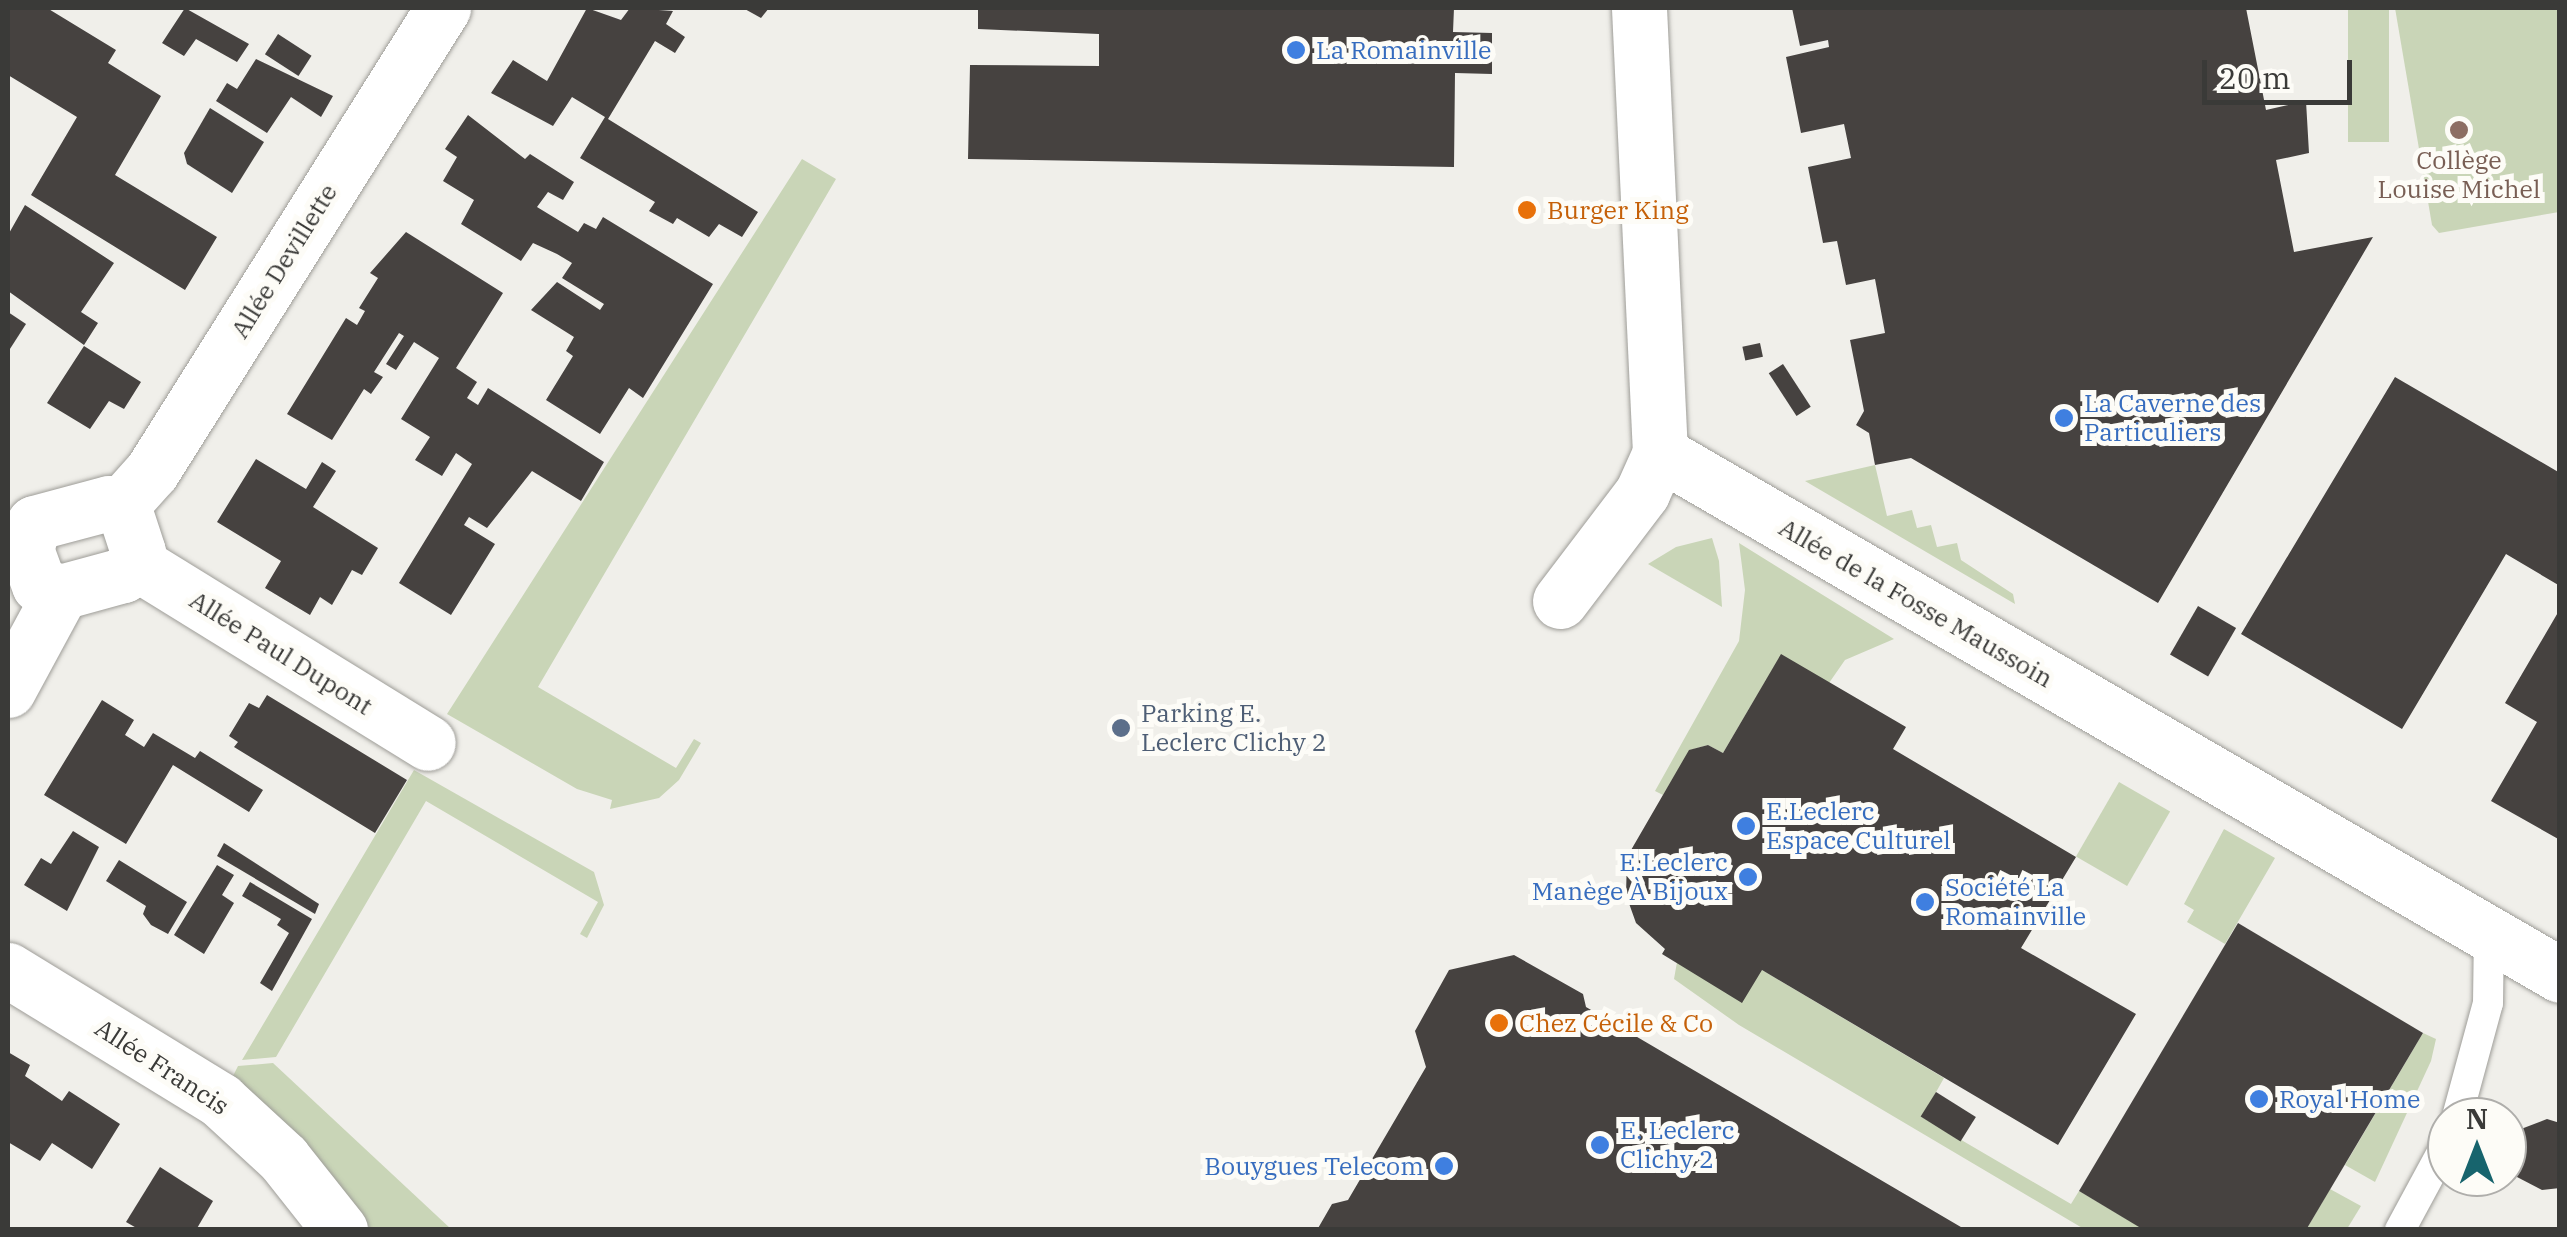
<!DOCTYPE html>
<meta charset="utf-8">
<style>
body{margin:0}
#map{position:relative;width:2567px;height:1237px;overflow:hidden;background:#f0efea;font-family:"IBM Plex Serif",serif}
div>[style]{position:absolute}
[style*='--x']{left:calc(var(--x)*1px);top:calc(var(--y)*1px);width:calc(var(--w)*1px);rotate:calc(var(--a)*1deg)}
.green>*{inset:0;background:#c9d5b7;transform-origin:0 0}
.building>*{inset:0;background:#464240;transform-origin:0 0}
.roads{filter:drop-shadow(0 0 2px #9e9d98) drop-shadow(0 0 2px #9e9d98)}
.service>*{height:30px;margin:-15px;padding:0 15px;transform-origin:15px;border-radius:15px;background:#fff}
.minor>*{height:55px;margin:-27.5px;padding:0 27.5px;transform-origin:27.5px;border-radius:27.5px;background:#fff}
.dots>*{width:28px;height:28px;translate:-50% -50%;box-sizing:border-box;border:5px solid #fdfcf7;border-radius:50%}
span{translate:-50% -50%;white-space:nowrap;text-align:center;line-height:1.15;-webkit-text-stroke:10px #fdfcf7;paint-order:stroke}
.shop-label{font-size:25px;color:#366cbe}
.left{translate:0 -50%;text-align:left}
.right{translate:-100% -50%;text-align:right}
.education-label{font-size:25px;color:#785e54}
.food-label{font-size:25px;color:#c56008}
.street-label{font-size:25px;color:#3a3a38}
.service-label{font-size:25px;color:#4e5e75}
.frame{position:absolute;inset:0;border:10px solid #3a3a38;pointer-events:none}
.north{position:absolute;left:2427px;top:1097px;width:100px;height:100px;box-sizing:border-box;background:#fdfcf7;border:2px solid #afaeab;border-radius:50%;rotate:0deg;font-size:28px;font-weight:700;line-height:40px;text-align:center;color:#3a3a38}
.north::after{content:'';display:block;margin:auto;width:35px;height:45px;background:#17646d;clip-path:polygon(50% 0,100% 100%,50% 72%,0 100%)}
.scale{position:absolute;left:2202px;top:60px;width:150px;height:45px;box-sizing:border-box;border:5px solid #3a3a38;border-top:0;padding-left:12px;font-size:30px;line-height:35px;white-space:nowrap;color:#3a3a38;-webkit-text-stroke:8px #fdfcf7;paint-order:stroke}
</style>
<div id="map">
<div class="green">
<div style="left:2348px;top:8px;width:41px;height:134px"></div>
<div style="clip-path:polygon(2395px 8px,2559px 8px,2559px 212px,2439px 233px,2432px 225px)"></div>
<div style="clip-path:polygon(802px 159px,836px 179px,538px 687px,676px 768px,694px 739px,701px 743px,679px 780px,659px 798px,610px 809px,612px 800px,577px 789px,447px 714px)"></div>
<div style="clip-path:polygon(1875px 465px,1887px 516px,1912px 510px,1917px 528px,1931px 525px,1937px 547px,1957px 543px,1961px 560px,2013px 594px,2015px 604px,1805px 481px)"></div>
<div style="clip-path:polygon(1712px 538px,1719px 561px,1722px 607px,1648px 564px,1676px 547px)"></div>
<div style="clip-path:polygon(1739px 543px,1894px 639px,1845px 660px,1829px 683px,1781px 655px,1723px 753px,1708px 745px,1690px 750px,1663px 795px,1655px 791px,1739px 641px,1745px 590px)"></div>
<div style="clip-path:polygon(414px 770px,594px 872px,604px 905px,587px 938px,580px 934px,598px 902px,426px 801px,276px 1057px,242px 1060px)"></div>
<div style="left:2119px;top:782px;width:59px;height:86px;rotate:30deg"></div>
<div style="clip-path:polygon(2224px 829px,2275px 858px,2225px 944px,2187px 922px,2194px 910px,2184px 904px)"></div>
<div style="clip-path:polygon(1677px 962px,1762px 970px,1944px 1078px,1922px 1117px,2071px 1204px,2079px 1191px,2144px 1229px,2084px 1229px,1739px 1025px,1674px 979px)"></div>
<div style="clip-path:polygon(2423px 1033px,2436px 1039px,2431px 1061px,2375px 1182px,2345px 1165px)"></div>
<div style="clip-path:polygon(273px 1063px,451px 1229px,371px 1229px,232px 1078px,238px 1066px)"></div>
<div style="clip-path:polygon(2330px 1189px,2361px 1206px,2347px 1229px,2306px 1230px)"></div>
</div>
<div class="building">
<div style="clip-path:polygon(8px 8px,47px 8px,116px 50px,108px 63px,161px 96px,115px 175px,217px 237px,185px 290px,31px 195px,77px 117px,8px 75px)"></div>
<div style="clip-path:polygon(185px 8px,249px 44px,237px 62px,196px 39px,184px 56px,162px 43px)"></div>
<div style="clip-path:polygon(587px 8px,621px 20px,630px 8px,673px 11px,666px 24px,685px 37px,675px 53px,655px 41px,608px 119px,758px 212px,742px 237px,719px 224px,709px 237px,677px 218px,673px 224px,649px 211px,655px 202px,580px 158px,605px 117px,572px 97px,553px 126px,491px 93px,513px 60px,547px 81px)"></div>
<div style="clip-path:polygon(743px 8px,769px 8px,761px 18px)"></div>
<div style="clip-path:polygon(978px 8px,1454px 8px,1453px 32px,1492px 33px,1492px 74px,1455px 73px,1454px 167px,968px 159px,970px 65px,1099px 66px,1099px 34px,978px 29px)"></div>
<div style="clip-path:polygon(1792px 8px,2246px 8px,2266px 110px,2306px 101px,2309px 153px,2276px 160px,2294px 252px,2373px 237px,2158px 603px,1911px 458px,1875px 465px,1869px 433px,1856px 425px,1864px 411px,1850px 340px,1885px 333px,1875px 279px,1846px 285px,1837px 241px,1823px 243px,1808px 167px,1851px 158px,1844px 124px,1801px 133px,1786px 57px,1829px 47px,1828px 40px,1800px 46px)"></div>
<div style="left:278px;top:34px;width:40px;height:24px;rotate:33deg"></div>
<div style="clip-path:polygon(256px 59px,333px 96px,321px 117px,291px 97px,267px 133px,216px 101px,227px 83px,237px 89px)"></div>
<div style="clip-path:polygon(210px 108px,264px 142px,232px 193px,187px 164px,184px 153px)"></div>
<div style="clip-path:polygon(468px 115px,525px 159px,530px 154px,574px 182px,563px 200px,548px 192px,537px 207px,578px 232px,584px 223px,596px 229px,603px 217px,713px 284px,643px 398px,629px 388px,600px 434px,546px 400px,573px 356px,566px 351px,574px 337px,531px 310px,557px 282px,600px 310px,604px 304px,562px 278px,572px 263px,557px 254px,533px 243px,521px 261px,461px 224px,474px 200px,443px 181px,457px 157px,445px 149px)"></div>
<div style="clip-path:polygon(25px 205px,114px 263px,81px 312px,98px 323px,84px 345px,8px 291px,8px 235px)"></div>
<div style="clip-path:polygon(406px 232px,503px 293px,456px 368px,477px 382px,467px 398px,478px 405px,488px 388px,604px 462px,581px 501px,532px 471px,487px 528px,469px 517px,464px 525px,495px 544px,451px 615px,399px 583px,472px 464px,456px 453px,442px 476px,415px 460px,430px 437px,401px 419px,439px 358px,414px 342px,396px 370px,386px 364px,404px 336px,399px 333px,374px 372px,383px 377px,371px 394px,364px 389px,332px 440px,287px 414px,346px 318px,357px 325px,365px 311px,359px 308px,378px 278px,370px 273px)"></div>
<div style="clip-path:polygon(8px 312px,26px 324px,8px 352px)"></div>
<div style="left:1760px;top:343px;width:14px;height:18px;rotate:78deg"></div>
<div style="clip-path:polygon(84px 346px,141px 382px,124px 409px,109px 401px,90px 429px,47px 403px)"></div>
<div style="left:1783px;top:364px;width:51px;height:17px;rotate:57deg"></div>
<div style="clip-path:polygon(2395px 377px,2560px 473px,2560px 586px,2506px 554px,2402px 729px,2241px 634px)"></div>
<div style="clip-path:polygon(256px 459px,306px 489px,322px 462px,336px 471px,313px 507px,378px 548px,362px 575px,352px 570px,332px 605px,320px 597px,310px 615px,265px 588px,281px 561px,217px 522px)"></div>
<div style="left:2198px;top:606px;width:44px;height:56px;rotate:30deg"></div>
<div style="clip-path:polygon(2560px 609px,2560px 840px,2491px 801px,2537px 722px,2505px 703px)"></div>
<div style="clip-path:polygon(1781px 654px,1906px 727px,1893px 749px,2076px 857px,2021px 948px,2136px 1014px,2058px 1145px,1762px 970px,1742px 1003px,1662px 954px,1665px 949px,1636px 923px,1626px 895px,1627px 857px,1689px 750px,1708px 745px,1723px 753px)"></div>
<div style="clip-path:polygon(267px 695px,407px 780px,375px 833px,234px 747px,238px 742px,229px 736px,249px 703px,259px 708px)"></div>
<div style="clip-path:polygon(102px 700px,134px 720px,125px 735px,144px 747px,153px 733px,195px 758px,200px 751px,263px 790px,249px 812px,173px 765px,126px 844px,44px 795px)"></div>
<div style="clip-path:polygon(73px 831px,99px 847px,67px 911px,24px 885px,41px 858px,51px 864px)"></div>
<div style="clip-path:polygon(224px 843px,319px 904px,315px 914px,217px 856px)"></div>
<div style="clip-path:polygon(119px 860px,187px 902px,168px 934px,151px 925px,143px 914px,146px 906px,106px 881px)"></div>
<div style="clip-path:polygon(217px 865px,234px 875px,222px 895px,234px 903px,204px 954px,174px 935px)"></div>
<div style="clip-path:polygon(250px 882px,312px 919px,272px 991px,260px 983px,289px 933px,277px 925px,281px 919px,242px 896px)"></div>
<div style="clip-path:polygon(2238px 923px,2423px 1033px,2306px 1230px,2144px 1230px,2079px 1191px)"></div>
<div style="clip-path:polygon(1514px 955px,1583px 994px,1586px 1007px,1966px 1230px,1317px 1230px,1332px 1204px,1348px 1200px,1426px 1067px,1415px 1031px,1449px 970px)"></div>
<div style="clip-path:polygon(8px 1052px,30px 1065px,25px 1076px,62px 1101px,69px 1091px,120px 1124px,92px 1169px,52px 1143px,40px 1161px,8px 1142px)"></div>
<div style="left:1936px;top:1092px;width:47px;height:29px;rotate:32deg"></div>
<div style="clip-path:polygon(2547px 1119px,2560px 1123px,2560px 1188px,2542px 1190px,2517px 1177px,2510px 1155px,2521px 1129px)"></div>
<div style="clip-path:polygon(160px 1167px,213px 1201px,196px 1230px,140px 1230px,126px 1222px)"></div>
</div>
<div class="roads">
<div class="service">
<div style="--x:2457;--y:1117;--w:118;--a:-74.8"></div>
<div style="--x:2488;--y:1003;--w:69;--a:-89.2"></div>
<div style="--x:2400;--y:1230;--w:99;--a:-61.6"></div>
</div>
<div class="minor">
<div style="--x:1639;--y:8;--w:445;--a:87.3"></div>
<div style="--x:1660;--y:453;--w:1040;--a:30.11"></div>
<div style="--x:109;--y:503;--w:21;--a:35"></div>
<div style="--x:126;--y:515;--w:39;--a:72"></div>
<div style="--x:138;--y:552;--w:10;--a:107"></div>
<div style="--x:135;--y:562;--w:18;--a:133"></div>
<div style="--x:123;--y:575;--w:64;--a:164.7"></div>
<div style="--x:61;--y:592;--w:23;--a:-162"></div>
<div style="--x:39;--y:585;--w:38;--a:-110"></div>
<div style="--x:26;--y:549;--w:27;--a:-73"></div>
<div style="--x:34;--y:523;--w:78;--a:-14.9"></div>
<div style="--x:118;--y:509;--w:51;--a:-48.2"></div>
<div style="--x:152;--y:471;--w:547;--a:-57.85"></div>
<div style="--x:135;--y:562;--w:344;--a:31.7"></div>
<div style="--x:1560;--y:601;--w:136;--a:-52.8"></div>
<div style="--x:1642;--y:493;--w:44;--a:-65.8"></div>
<div style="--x:8;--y:690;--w:111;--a:-61.6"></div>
<div style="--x:8;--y:970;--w:249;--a:31.5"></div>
<div style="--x:220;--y:1100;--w:86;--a:42.6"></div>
<div style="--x:283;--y:1158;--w:92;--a:51.6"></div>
</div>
</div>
<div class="dots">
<div style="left:1296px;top:50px;background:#3f7fe0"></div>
<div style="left:2459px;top:130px;background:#8d6e63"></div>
<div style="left:1527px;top:210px;background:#e8710a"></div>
<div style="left:2064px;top:418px;background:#3f7fe0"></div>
<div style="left:1121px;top:728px;background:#5c6f8a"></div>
<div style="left:1746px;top:826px;background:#3f7fe0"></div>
<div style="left:1748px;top:877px;background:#3f7fe0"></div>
<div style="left:1925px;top:902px;background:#3f7fe0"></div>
<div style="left:1499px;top:1023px;background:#e8710a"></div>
<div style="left:2259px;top:1099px;background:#3f7fe0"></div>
<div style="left:1600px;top:1145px;background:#3f7fe0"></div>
<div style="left:1444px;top:1166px;background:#3f7fe0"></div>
</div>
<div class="shop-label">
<span class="left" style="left:1316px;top:50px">La Romainville</span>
<span class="left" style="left:2084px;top:418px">La Caverne des<br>Particuliers</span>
<span class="left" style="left:1766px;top:826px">E.Leclerc<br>Espace Culturel</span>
<span class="right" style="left:1728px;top:877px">E.Leclerc<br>Manège À Bijoux</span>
<span class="left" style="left:1945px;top:902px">Société La<br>Romainville</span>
<span class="left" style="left:2279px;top:1099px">Royal Home</span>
<span class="left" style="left:1620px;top:1145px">E. Leclerc<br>Clichy 2</span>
<span class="right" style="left:1424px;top:1166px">Bouygues Telecom</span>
</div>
<div class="education-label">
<span style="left:2459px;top:175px">Collège<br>Louise Michel</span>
</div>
<div class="food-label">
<span class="left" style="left:1547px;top:210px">Burger King</span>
<span class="left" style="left:1519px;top:1023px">Chez Cécile &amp; Co</span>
</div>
<div class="street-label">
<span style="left:284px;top:261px;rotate:-58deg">Allée Devillette</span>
<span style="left:1916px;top:603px;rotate:30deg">Allée de la Fosse Maussoin</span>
<span style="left:281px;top:653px;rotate:32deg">Allée Paul Dupont</span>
<span style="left:162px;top:1067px;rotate:33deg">Allée Francis</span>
</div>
<div class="service-label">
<span class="left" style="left:1141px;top:728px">Parking E.<br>Leclerc Clichy 2</span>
</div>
<div class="frame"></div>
<div class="north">N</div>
<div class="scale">20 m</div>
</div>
